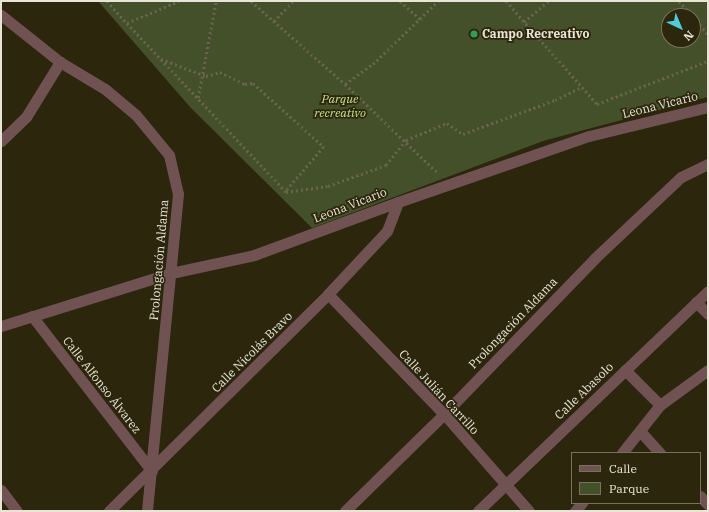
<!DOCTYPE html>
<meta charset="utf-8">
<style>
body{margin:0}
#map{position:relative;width:709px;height:512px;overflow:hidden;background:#2c260d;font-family:"IBM Plex Serif",serif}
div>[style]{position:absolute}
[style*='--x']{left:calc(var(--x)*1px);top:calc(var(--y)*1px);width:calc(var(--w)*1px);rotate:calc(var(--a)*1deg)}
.green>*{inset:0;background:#44502a}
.path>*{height:2.5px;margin-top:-1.25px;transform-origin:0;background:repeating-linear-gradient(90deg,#69644f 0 2px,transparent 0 5px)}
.minor>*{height:11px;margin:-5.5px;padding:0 5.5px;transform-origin:5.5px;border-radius:5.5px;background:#705253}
.tertiary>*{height:11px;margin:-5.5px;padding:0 5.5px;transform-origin:5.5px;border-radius:5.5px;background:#705253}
.dots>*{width:11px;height:11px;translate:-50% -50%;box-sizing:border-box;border:2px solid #2c260d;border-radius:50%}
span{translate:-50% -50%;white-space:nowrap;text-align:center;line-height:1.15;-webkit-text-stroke:3.5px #2c260d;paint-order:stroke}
.poi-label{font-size:12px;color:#e8e5d6;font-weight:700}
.left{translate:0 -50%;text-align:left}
.park-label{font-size:12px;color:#c6e389;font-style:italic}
.street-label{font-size:12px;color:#e8e5d6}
.frame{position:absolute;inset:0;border:2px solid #e8e5d6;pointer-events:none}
.legend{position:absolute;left:571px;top:452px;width:130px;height:52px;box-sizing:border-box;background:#2c260d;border:1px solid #77725d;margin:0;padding:5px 7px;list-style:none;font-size:12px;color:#e8e5d6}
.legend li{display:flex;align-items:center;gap:8px;height:20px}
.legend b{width:20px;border:1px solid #77725d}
.north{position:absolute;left:661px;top:8px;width:40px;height:40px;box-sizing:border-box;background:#2c260d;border:1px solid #77725d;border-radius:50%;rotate:136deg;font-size:11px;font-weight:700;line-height:16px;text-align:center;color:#e8e5d6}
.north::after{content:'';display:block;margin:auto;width:14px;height:18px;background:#52cbd8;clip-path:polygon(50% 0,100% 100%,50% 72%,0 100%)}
</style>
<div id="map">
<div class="green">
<div style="clip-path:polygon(evenodd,98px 1px,708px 1px,708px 97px,543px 141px,312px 228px,190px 107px,98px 1px,669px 16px,693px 16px,693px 40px,669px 40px,669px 16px)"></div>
</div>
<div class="path">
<div style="--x:107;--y:1;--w:30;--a:48"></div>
<div style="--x:127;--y:23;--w:56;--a:-22.9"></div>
<div style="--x:251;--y:1;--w:125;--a:41.4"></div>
<div style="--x:345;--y:84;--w:130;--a:43.8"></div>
<div style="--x:400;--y:1;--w:27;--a:42"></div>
<div style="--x:506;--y:1;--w:137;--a:48.5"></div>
<div style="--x:597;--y:104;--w:119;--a:-21.2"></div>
<div style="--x:679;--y:1;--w:21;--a:47"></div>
<div style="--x:693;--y:17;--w:23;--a:49"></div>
<div style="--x:274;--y:21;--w:28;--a:-46"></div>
<div style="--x:524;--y:22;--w:32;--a:-41"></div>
<div style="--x:127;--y:23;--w:232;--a:46.7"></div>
<div style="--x:286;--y:192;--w:42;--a:-8.1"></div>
<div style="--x:328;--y:186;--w:62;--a:-19.9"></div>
<div style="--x:386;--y:165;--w:32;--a:-51"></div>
<div style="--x:406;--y:140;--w:44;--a:-22.5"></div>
<div style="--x:447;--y:123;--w:19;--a:35"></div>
<div style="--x:463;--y:134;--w:98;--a:-20.3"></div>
<div style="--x:555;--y:100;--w:30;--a:-26"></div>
<div style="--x:161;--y:59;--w:48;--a:20.7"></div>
<div style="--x:206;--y:76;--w:15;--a:-16"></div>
<div style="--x:220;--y:72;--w:28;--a:26"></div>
<div style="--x:245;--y:84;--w:8;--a:-7"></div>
<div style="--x:253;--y:83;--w:96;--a:42"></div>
<div style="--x:324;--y:147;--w:58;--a:130.8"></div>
<div style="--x:345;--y:84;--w:34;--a:-36"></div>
<div style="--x:373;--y:64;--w:91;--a:-44.1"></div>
<div style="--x:198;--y:98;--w:99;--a:-79.5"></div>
</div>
<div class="minor">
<div style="--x:1;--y:15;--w:75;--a:38.5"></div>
<div style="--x:60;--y:62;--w:52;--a:31"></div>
<div style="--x:105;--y:89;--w:40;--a:40"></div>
<div style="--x:136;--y:115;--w:52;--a:50.5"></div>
<div style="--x:169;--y:155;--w:40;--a:77"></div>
<div style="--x:178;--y:194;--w:319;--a:95.6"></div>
<div style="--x:1;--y:141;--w:35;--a:-44"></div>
<div style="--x:26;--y:117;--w:65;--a:-58.3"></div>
<div style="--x:328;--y:294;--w:167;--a:46"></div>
<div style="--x:444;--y:414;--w:129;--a:48.8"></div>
<div style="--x:696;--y:302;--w:17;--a:45"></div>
<div style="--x:32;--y:316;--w:196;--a:52.3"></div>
<div style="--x:625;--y:370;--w:49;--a:45"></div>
<div style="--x:640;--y:431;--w:30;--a:48"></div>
<div style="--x:622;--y:453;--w:61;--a:-51.6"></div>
<div style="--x:660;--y:405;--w:59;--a:-36.1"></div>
<div style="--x:1;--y:490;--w:26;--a:53"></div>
<div style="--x:700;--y:496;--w:12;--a:48"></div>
<div style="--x:109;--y:511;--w:308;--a:-44.7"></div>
<div style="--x:328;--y:294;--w:86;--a:-46.9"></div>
<div style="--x:387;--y:231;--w:31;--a:-69"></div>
<div style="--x:345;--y:511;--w:139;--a:-44.4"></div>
<div style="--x:444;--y:414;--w:217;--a:-45.9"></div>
<div style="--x:595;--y:258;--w:118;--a:-43.3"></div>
<div style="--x:681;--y:177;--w:30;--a:-26"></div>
<div style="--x:478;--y:511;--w:318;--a:-43.7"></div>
<div style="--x:575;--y:511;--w:11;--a:-49"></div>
</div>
<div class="tertiary">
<div style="--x:1;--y:326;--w:178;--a:-17.3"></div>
<div style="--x:171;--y:273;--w:85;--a:-12.2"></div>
<div style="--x:254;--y:255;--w:153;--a:-20.2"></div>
<div style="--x:398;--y:202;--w:202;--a:-19.1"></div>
<div style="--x:589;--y:136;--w:122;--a:-13.7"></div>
</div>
<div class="dots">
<div style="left:474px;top:34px;background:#2e9e5b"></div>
</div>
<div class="poi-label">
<span class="left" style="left:482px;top:34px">Campo Recreativo</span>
</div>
<div class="park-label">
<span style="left:340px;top:106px">Parque<br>recreativo</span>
</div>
<div class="street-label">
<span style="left:660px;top:105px;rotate:-14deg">Leona Vicario</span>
<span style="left:350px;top:205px;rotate:-21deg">Leona Vicario</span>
<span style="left:159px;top:260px;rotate:-85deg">Prolongación Aldama</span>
<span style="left:513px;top:323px;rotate:-46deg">Prolongación Aldama</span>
<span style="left:252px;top:352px;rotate:-45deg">Calle Nicolás Bravo</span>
<span style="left:102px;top:385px;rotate:52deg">Calle Alfonso Álvarez</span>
<span style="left:584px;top:391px;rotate:-44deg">Calle Abasolo</span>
<span style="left:439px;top:392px;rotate:47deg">Calle Julián Carrillo</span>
</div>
<div class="frame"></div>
<ul class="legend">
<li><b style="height:5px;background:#705253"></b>Calle</li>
<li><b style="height:11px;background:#44502a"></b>Parque</li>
</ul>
<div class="north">N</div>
</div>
